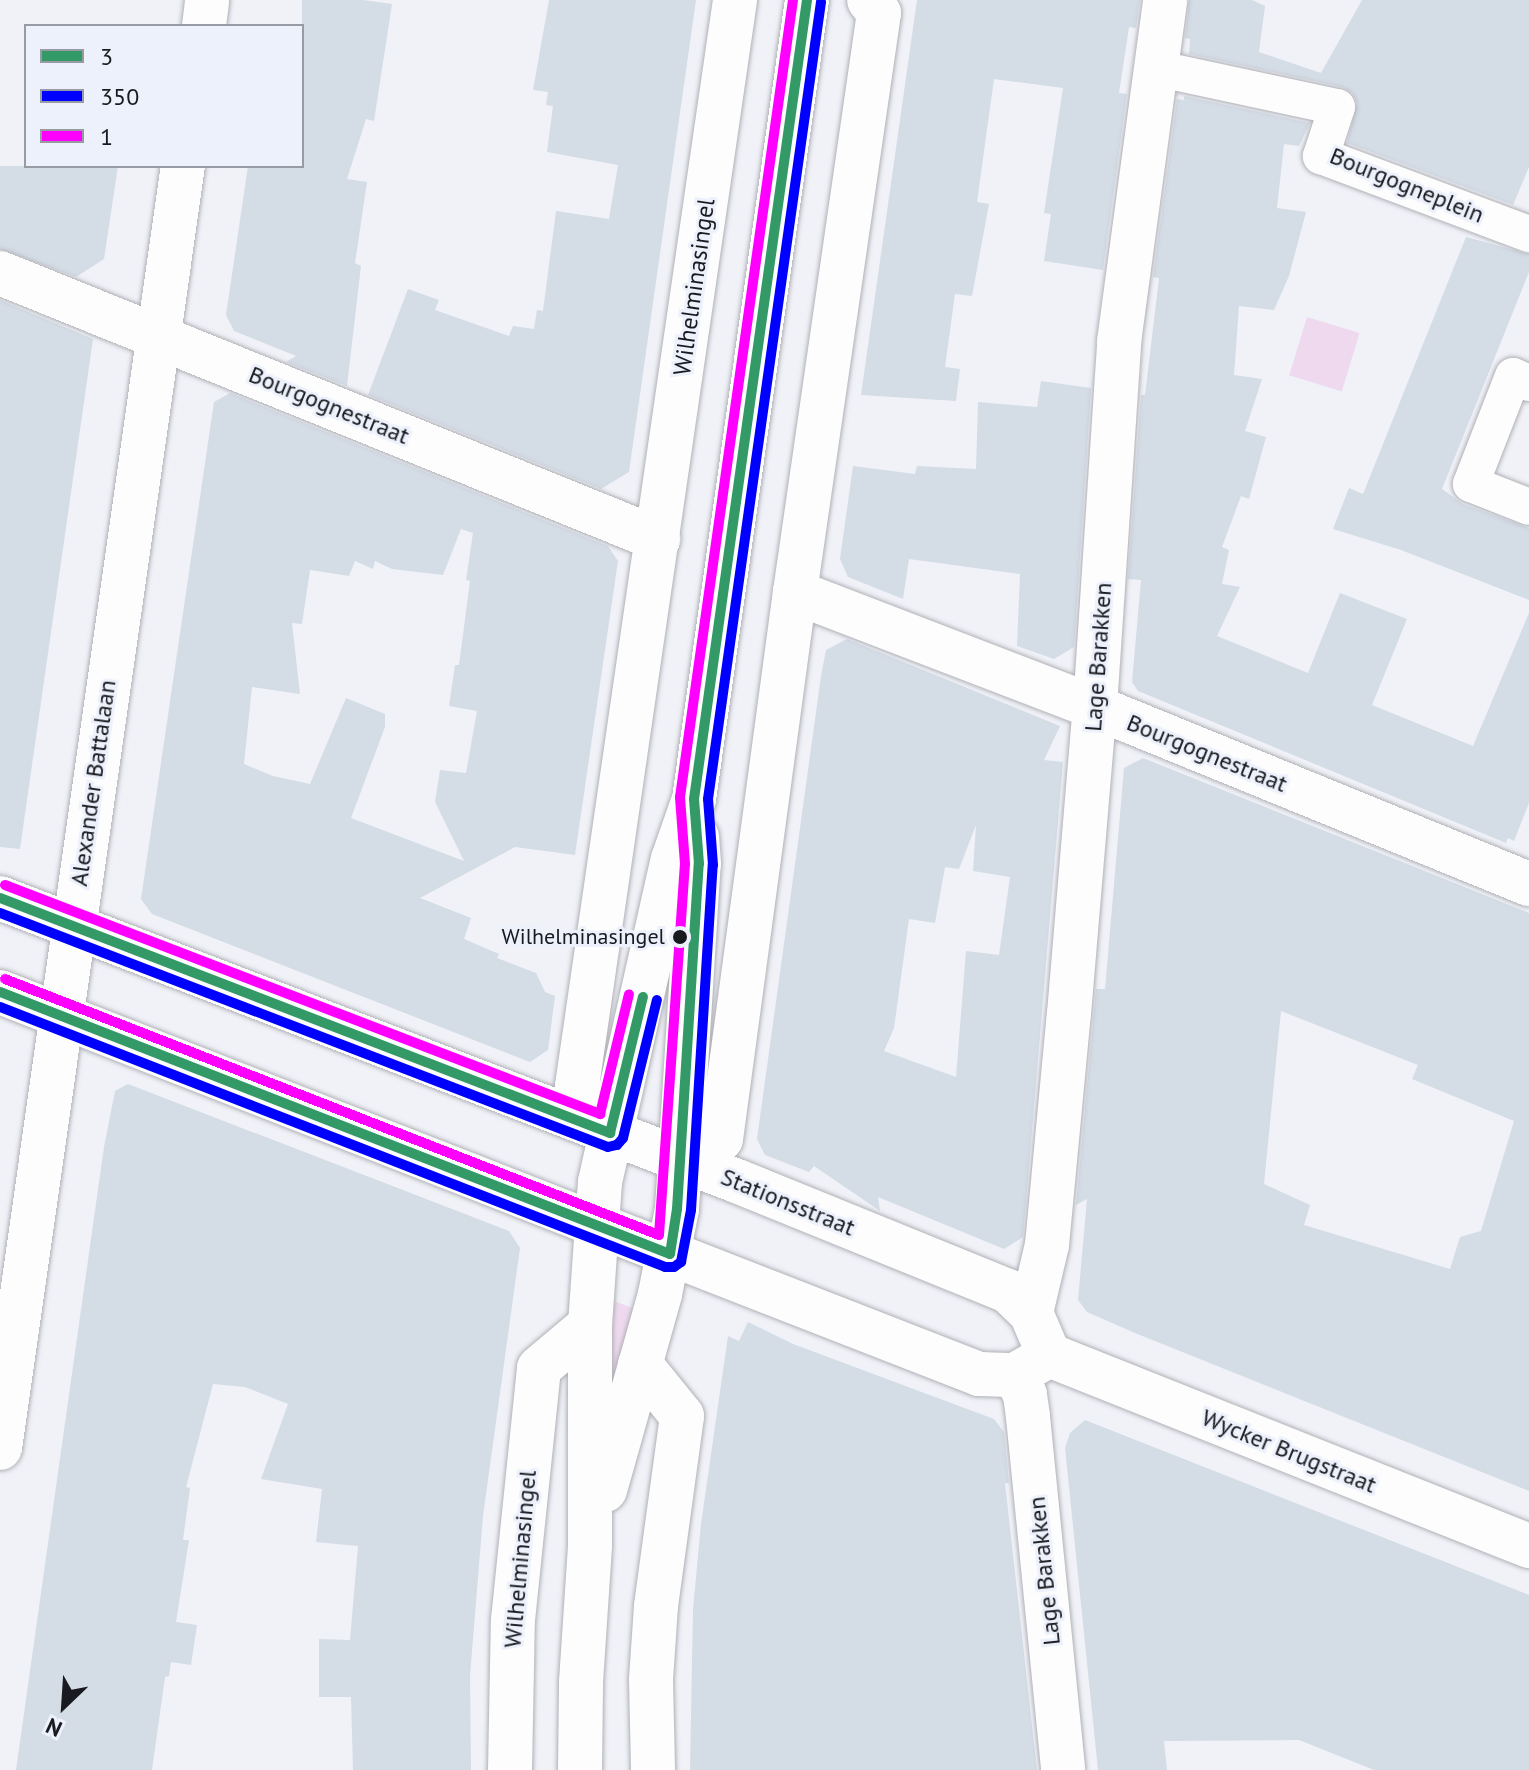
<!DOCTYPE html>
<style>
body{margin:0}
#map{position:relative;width:1529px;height:1770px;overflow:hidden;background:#f0f2f8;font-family:"PT Sans",sans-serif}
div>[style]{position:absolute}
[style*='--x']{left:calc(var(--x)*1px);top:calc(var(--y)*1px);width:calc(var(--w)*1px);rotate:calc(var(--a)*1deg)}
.green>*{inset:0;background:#efd9ef;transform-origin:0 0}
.building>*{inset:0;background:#d4dce6}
.roads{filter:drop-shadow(0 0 2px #b0b1b6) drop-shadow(0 0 2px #b0b1b6)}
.pedestrian>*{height:36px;margin:-18px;padding:0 18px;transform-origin:18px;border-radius:18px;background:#fdfdfe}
.minor>*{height:44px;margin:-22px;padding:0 22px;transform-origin:22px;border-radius:22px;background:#fdfdfe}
.tertiary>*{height:44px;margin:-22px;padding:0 22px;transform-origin:22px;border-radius:22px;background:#fdfdfe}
.bus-1>*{height:10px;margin:-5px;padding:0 5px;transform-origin:5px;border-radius:5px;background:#396}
.bus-2>*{height:10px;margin:-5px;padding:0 5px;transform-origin:5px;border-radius:5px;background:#00f}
.bus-3>*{height:10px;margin:-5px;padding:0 5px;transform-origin:5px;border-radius:5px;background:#f0f}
.dots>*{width:22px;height:22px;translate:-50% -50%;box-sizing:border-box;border:4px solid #edf1fc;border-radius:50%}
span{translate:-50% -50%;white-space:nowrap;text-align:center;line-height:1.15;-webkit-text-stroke:6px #edf1fc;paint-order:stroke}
.bus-label{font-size:22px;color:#191a1f}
.right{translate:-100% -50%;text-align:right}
.street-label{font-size:24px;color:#191a1f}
.legend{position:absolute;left:24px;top:24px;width:280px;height:144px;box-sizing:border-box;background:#edf1fc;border:2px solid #989ba4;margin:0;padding:10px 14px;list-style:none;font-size:24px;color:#191a1f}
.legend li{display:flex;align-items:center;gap:16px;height:40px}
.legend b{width:40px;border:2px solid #989ba4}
.north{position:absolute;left:24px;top:1666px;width:80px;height:80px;-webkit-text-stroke:6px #edf1fc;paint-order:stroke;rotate:205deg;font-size:22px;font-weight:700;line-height:32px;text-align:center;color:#191a1f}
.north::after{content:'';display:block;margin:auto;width:28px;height:36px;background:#191a1f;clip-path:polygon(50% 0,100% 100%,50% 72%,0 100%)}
</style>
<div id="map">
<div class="green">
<div style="left:1307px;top:317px;width:55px;height:61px;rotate:17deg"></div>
<div style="clip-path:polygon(609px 1299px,640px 1311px,603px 1413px)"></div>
</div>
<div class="building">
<div style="clip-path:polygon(302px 0,363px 0,392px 4px,374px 121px,366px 119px,347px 179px,367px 182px,355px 263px,361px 266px,347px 386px,286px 362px,296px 356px,234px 331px,226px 315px,248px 166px,302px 166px)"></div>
<div style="clip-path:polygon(549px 0,696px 0,629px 472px,601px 489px,368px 395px,408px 289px,439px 300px,435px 310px,509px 336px,513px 326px,534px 329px,537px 310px,543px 311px,556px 211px,609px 219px,618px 165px,547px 152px,553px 106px,546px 105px,548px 92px,533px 90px)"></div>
<div style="clip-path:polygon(917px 0,1140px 0,1136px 28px,1129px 27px,1119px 93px,1127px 94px,1103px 270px,1044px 261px,1051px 214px,1044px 213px,1063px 88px,994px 79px,977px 202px,989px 204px,972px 296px,955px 294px,945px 367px,960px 369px,956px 401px,861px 395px)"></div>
<div style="clip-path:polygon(1189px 0,1252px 0,1265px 6px,1259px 52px,1321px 73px,1362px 0,1529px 0,1529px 167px,1513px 205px,1347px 143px,1357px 103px,1352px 93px,1342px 87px,1189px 54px,1190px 39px,1185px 38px)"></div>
<div style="clip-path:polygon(1184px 96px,1310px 123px,1299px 146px,1284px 144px,1277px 208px,1306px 212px,1289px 276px,1274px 310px,1239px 306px,1234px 375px,1262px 379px,1245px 431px,1266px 437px,1249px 499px,1241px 496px,1222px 547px,1229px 550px,1222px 584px,1240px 587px,1217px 636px,1308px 673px,1340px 593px,1407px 619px,1372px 705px,1473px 746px,1529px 613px,1529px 803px,1514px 841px,1508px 838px,1506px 843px,1138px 691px,1132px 682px,1141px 580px,1128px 579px,1141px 395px,1145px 395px,1159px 278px,1153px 277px,1177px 99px,1184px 100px)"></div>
<div style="clip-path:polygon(0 166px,118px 166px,104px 259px,76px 277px,0 249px)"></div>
<div style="clip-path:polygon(1466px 237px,1529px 254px,1529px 272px,1442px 489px,1463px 504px,1529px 528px,1529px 600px,1401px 550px,1333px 529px,1349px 488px,1363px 494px)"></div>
<div style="clip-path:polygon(0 300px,93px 339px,20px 849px,0 847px)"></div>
<div style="clip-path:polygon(1041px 381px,1091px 388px,1074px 647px,1054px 659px,1017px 646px,1020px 574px,909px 559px,903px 599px,848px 577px,840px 559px,853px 466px,915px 474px,917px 466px,976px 469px,978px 402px,1037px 407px)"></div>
<div style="clip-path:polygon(evenodd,230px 393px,608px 546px,618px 561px,575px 855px,515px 847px,420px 898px,471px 918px,464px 939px,499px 954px,497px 958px,536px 973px,545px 992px,555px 996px,548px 1050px,530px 1062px,152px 914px,141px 899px,214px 402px,230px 393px,461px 529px,473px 533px,466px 580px,470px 581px,459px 665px,455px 665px,449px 706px,477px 711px,466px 773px,440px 770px,435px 802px,464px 861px,351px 818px,385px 727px,385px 714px,346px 698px,310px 784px,273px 776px,244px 764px,252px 687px,300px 694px,292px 623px,302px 624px,310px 570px,349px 576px,355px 561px,373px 569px,375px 561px,392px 569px,443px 575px,461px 529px)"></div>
<div style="clip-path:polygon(evenodd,847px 639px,1060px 726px,1044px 760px,1063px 762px,1023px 1237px,1004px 1249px,878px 1197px,880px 1211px,814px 1166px,809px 1172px,765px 1155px,757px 1139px,821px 676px,826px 650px,847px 639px,976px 825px,973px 871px,1010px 877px,999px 955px,966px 951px,956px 1077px,884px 1051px,894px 1028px,909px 919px,935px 923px,945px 867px,959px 869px,976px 825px)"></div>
<div style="clip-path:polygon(evenodd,1143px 758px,1529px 913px,1529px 1491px,1135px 1333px,1087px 1312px,1078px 1300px,1087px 1199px,1076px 1205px,1096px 989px,1105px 989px,1124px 768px,1143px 758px,1281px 1011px,1418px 1065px,1412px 1079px,1514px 1121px,1481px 1231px,1460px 1237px,1450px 1269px,1304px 1225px,1310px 1205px,1264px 1184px,1281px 1011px)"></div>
<div style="clip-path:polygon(128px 1084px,509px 1231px,520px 1248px,483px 1516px,470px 1676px,471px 1770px,353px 1770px,351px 1697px,319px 1697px,319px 1639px,350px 1640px,358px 1546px,316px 1542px,322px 1489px,261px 1479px,288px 1404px,245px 1387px,213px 1384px,186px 1487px,190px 1488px,183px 1540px,189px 1540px,176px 1622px,197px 1625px,191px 1665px,171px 1662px,169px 1676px,165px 1677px,152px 1770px,16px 1770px,104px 1147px,115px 1091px)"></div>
<div style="clip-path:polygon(748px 1322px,793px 1344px,994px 1419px,1004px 1432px,1009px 1483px,1005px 1483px,1037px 1770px,690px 1770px,693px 1609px,701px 1524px,728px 1336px,739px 1341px)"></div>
<div style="clip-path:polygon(1085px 1420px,1529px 1595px,1529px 1770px,1374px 1770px,1299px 1740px,1164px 1741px,1167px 1770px,1098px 1770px,1065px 1448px,1070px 1433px)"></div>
</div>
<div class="roads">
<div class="pedestrian">
<div style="--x:1155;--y:68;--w:186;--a:12.1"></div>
<div style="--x:1337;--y:107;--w:52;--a:108.1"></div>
<div style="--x:1321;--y:156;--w:222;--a:20.6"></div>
<div style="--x:1529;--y:383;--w:17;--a:-156"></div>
<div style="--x:1513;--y:376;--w:116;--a:111.3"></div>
<div style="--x:1471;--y:484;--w:62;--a:21.6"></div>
</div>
<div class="minor">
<div style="--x:204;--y:26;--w:26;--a:-83"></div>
<div style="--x:0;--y:273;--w:710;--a:22.01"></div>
<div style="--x:795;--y:592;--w:321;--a:21"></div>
<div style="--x:1095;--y:707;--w:469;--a:22.2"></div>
<div style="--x:0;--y:898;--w:789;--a:21.01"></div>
<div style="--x:737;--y:1181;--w:292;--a:22.1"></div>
<div style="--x:1008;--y:1291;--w:32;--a:44"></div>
<div style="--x:1031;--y:1313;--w:46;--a:66.8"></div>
<div style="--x:0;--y:992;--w:1051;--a:21.32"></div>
<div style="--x:979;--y:1374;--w:36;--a:2"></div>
<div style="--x:1015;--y:1375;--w:39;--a:-30"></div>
<div style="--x:610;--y:1133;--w:57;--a:-125.1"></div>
<div style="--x:577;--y:1086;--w:1097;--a:-81.72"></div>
<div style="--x:681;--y:1160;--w:45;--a:-27.7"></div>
<div style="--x:721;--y:1139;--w:552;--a:-82.3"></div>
<div style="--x:795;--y:592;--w:585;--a:-81.75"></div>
<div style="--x:879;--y:13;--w:16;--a:-128"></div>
<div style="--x:1031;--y:1313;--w:70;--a:-76.8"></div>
<div style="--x:1047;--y:1245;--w:232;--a:-84.6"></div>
<div style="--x:1069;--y:1014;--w:308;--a:-85.2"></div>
<div style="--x:1095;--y:707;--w:366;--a:-86.2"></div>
<div style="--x:1119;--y:342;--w:345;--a:-82.3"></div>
<div style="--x:1049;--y:1355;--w:517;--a:21.7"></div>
<div style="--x:640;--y:1364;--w:67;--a:51.1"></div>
<div style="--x:682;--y:1416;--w:192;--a:97.8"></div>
<div style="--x:656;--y:1606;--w:74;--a:93.9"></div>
<div style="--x:651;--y:1680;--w:90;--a:88.7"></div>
<div style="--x:1015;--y:1375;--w:22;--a:63"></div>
<div style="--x:1025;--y:1395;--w:22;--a:82"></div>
<div style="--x:1028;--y:1417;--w:355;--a:84.3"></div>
<div style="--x:0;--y:1448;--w:1295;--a:-81.88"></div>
<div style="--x:510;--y:1770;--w:150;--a:-88.9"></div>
<div style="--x:513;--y:1620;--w:253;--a:-84.1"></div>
<div style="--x:539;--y:1368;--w:67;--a:-40.1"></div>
</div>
<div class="tertiary">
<div style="--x:605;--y:1490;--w:204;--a:-74.3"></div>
<div style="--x:660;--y:1294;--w:87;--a:-78.7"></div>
<div style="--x:677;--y:1209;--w:346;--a:-86.4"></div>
<div style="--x:699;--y:864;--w:27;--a:-94"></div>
<div style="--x:580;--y:1770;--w:88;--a:-89.3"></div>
<div style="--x:581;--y:1682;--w:137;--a:-86.2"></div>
<div style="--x:590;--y:1545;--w:220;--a:-90"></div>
<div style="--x:590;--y:1325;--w:143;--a:-86"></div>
<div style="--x:600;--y:1182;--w:331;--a:-77.3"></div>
<div style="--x:673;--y:859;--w:64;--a:-70.7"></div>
<div style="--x:694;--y:799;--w:807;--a:-81.95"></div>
</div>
</div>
<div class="bus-1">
<div style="--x:0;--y:898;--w:654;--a:21.07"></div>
<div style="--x:610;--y:1133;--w:140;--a:-76.4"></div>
<div style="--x:0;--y:992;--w:719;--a:21.36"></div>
<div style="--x:670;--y:1254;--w:46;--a:-81.2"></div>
<div style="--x:677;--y:1209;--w:346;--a:-86.4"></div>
<div style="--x:699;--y:864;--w:65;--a:-94.4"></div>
<div style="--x:694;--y:799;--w:807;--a:-81.95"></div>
</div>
<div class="bus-2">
<div style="--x:0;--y:913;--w:651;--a:21.05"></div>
<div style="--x:608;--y:1147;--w:9;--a:-13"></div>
<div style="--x:617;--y:1145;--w:9;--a:-49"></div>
<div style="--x:623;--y:1138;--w:142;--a:-76.2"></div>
<div style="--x:0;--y:1007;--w:714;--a:21.35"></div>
<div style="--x:665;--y:1267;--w:9;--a:0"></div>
<div style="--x:674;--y:1267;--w:9;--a:-36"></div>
<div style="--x:681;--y:1262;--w:53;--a:-79.1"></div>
<div style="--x:691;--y:1210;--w:346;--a:-86.4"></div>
<div style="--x:713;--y:865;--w:66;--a:-94.3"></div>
<div style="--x:708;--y:799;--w:805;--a:-81.93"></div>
</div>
<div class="bus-3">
<div style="--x:5;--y:885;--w:638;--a:21.05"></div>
<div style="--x:600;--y:1114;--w:123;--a:-76.4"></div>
<div style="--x:5;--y:979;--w:702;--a:21.38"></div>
<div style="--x:659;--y:1235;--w:372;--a:-86"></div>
<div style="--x:685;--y:864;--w:67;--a:-94.3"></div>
<div style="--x:680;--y:797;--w:805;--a:-81.93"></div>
</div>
<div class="dots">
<div style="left:680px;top:937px;background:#191a1f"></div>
</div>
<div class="bus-label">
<span class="right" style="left:665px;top:937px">Wilhelminasingel</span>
</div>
<div class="street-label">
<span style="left:1407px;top:185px;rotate:22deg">Bourgogneplein</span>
<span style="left:694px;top:287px;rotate:-82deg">Wilhelminasingel</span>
<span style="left:329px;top:405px;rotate:22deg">Bourgognestraat</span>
<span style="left:1098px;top:657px;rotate:-86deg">Lage Barakken</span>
<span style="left:1207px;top:753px;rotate:22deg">Bourgognestraat</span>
<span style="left:93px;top:783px;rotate:-82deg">Alexander Battalaan</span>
<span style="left:788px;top:1202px;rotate:22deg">Stationsstraat</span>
<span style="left:1289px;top:1451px;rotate:22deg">Wycker Brugstraat</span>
<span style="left:520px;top:1559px;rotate:-85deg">Wilhelminasingel</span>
<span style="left:1044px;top:1571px;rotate:-96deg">Lage Barakken</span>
</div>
<ul class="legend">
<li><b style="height:10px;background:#396"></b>3</li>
<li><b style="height:10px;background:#00f"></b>350</li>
<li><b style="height:10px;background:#f0f"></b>1</li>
</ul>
<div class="north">N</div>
</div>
